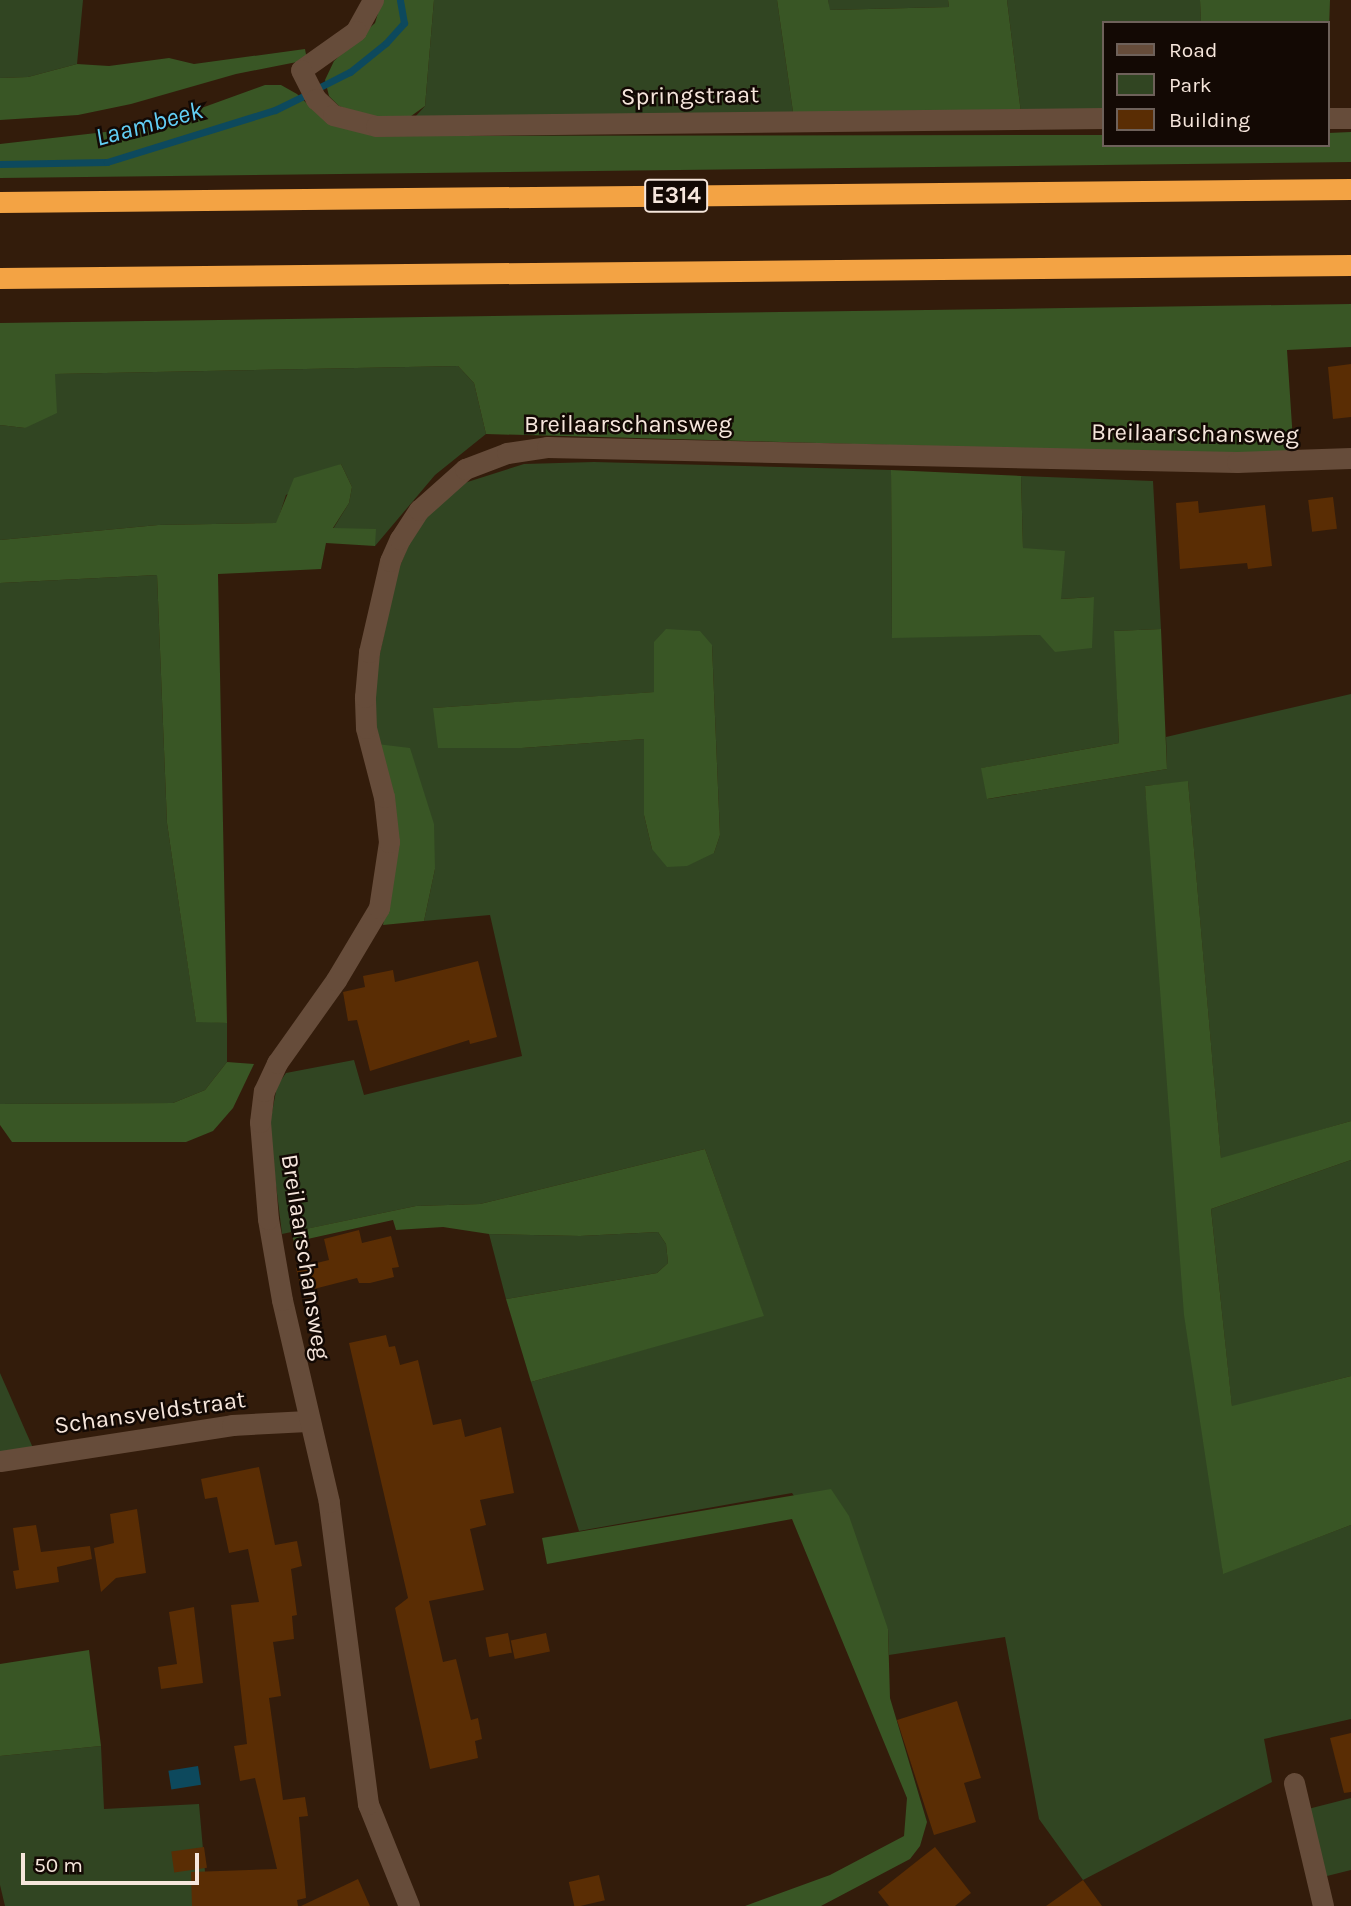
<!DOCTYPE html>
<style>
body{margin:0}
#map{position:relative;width:1351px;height:1906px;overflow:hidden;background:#331c0b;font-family:Karla,sans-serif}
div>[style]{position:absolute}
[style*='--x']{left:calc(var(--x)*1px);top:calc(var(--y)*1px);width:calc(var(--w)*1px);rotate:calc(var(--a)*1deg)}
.green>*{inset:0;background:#314522}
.forest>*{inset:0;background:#395625}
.water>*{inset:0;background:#0d495d;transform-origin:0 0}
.stream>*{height:7px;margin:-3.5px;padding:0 3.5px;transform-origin:3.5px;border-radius:3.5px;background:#0d495d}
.building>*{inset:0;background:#5a2d04;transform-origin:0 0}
.minor>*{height:21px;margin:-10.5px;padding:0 10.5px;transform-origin:10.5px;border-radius:10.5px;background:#664c3a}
.highway>*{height:21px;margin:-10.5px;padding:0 10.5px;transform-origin:10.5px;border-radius:10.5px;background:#f3a344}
span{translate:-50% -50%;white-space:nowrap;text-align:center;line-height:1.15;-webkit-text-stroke:5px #130904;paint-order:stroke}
.shield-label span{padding:2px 5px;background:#130904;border:2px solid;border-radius:5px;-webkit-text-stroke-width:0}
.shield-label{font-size:23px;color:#f6e6dc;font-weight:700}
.street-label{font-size:24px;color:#f6e6dc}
.water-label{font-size:26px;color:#62cef5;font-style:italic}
.legend{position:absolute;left:1102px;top:21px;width:228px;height:126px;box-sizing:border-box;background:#130904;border:2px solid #6e615a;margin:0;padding:9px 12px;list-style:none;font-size:21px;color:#f6e6dc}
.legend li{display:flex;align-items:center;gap:14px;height:35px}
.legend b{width:35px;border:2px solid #6e615a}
.scale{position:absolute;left:21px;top:1853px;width:178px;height:32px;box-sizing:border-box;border:4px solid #f6e6dc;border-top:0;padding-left:9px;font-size:21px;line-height:24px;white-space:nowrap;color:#f6e6dc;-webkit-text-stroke:5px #130904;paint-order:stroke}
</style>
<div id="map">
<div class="green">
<div style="clip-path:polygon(0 0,83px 0,77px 64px,28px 77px,0 78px)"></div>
<div style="clip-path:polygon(434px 0,777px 0,793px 112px,415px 117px,425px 106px)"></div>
<div style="clip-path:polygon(828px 0,948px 0,949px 7px,829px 10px)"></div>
<div style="clip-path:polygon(1007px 0,1200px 0,1201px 23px,1104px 23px,1104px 111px,1021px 113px)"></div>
<div style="clip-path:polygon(458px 366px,474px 383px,486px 434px,435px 475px,375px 546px,375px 529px,333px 529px,349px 503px,352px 487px,341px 464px,286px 495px,277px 523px,158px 525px,0 540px,0 425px,25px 428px,54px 374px)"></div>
<div style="clip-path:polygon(evenodd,594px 462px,891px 470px,892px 637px,1040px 635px,1093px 597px,1061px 599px,1023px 548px,1021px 476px,1153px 481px,1161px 629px,1115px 631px,1119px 743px,982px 768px,988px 799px,1167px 769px,1166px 737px,1351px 694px,1351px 1121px,1221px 1159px,1188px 782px,1145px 786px,1223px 1573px,1351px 1525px,1351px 1719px,1264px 1739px,1272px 1782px,1083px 1880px,1039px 1819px,1005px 1637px,889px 1655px,888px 1629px,792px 1493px,579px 1531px,531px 1382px,763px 1315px,705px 1149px,480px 1204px,416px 1206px,282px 1234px,269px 1128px,277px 1086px,286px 1073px,354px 1060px,364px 1095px,522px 1056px,490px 915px,424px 921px,435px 869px,377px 744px,371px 714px,375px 676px,397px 573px,409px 544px,423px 520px,458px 485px,524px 464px,594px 462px,712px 645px,720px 835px,714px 853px,652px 849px,644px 815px,644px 739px,522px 748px,439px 748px,434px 708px,655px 692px,712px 645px)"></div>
<div style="clip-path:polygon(157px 575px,167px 823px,196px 1021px,227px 1023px,227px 1062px,205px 1090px,173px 1103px,0 1104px,0 583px)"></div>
<div style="clip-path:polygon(1351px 1160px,1351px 1376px,1232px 1407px,1211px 1209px)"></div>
<div style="clip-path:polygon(658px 1232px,666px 1244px,668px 1263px,657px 1273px,506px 1299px,489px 1234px,580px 1236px)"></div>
<div style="clip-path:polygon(0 1373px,33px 1448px,0 1453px)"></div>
<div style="clip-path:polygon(101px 1746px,104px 1809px,199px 1804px,208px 1906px,5px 1906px,0 1885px,0 1756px)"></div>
<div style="clip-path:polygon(1351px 1798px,1351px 1870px,1323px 1877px,1308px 1809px)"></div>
</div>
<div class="forest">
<div style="clip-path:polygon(382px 0,434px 0,425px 106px,407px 119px,362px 115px,339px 106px,329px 96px,325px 80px,334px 61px,375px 23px)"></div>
<div style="clip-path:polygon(777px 0,828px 0,830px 10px,949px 7px,948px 0,1007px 0,1021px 113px,793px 112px)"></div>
<div style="clip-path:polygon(1200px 0,1330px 0,1328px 62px,1328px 23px,1201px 23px)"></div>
<div style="clip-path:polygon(305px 49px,307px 60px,236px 74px,131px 104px,78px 115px,0 120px,0 78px,28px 77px,77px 64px,109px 66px,169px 58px,194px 64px)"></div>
<div style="clip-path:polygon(265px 85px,281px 85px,297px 94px,325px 121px,377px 136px,1104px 135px,1104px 145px,1328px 145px,1328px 133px,1351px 132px,1351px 162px,0 178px,0 144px,149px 127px)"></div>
<div style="clip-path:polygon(1351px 304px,1351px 347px,1287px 350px,1294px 456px,486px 434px,474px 383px,458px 366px,55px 374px,57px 413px,25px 428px,0 425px,0 323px)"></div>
<div style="clip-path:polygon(341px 464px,352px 487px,349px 503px,333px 528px,376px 529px,375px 546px,326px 543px,321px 569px,218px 574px,227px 1023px,196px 1022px,167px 823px,157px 575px,0 583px,0 540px,158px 525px,276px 523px,294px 478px)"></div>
<div style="clip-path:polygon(891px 470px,1021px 476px,1023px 548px,1065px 551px,1061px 599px,1094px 597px,1092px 648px,1055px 652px,1040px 635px,892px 638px)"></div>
<div style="clip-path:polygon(666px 629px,700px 631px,712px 645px,720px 835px,714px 853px,687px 866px,667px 867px,652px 849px,644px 815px,644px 739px,522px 748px,438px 748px,433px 708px,654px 692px,654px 642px)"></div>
<div style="clip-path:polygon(1161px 629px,1167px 769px,987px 799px,981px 768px,1119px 743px,1114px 631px)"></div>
<div style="clip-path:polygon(377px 744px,410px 748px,434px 824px,435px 869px,424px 921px,383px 925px,397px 849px)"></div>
<div style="clip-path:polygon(1188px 781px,1221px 1158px,1351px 1121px,1351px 1160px,1211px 1209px,1232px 1406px,1351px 1376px,1351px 1525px,1223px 1574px,1184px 1315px,1145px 786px)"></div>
<div style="clip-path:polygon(227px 1062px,254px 1064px,233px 1108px,213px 1131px,186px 1142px,12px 1142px,0 1125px,0 1104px,173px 1103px,205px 1090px)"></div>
<div style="clip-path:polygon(705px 1149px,764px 1316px,531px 1382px,506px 1299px,657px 1273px,668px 1263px,666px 1244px,658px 1232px,580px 1236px,489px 1234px,443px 1227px,396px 1230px,393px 1220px,294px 1242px,291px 1232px,416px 1206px,480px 1204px)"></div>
<div style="clip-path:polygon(831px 1489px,849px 1516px,888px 1629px,890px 1698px,927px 1822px,920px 1846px,910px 1859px,821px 1906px,745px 1906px,830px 1875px,904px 1836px,907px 1798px,792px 1519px,547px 1564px,542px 1538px)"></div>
<div style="clip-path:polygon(89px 1650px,101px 1746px,0 1756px,0 1664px)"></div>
</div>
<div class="water">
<div style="left:198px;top:1766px;width:19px;height:30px;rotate:81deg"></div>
</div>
<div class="stream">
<div style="--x:320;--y:87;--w:34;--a:-27"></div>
<div style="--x:350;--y:72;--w:46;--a:-38.9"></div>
<div style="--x:386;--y:43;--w:27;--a:-48"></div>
<div style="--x:404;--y:23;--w:23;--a:-100"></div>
<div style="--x:0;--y:164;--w:107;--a:-1.1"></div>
<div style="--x:107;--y:162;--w:176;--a:-17.2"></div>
<div style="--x:275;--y:110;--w:32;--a:-26"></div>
</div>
<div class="building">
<div style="clip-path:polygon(1351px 364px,1351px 417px,1333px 419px,1328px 367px)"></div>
<div style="left:1333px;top:497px;width:32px;height:25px;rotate:83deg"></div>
<div style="clip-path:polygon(1198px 501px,1199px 513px,1265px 505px,1272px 566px,1248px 569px,1247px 563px,1180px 569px,1176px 503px)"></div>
<div style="clip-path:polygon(478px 961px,497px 1037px,470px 1044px,469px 1040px,370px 1071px,357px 1020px,348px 1021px,343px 992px,365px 987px,363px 976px,393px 970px,395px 982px)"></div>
<div style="clip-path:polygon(359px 1230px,362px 1243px,391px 1236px,399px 1267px,392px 1268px,394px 1277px,370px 1283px,359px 1283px,357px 1278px,302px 1292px,296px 1268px,329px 1260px,324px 1239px)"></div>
<div style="clip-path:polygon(386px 1335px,389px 1347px,395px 1346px,400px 1365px,418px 1360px,433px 1425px,461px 1419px,465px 1437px,501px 1427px,514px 1493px,480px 1500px,486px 1525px,470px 1529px,484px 1590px,429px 1601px,443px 1662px,456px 1659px,471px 1720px,478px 1718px,482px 1739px,475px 1741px,478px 1758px,430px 1769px,395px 1608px,408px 1598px,349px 1343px)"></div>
<div style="clip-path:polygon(259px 1467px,275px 1545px,297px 1541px,302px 1566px,291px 1569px,297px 1615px,292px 1616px,294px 1639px,273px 1642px,281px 1696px,269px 1698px,283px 1800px,305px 1797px,308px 1816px,299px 1817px,306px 1898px,297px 1900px,298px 1906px,192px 1906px,191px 1872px,277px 1869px,255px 1778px,240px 1781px,234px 1746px,247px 1744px,231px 1605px,259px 1602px,248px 1549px,229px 1553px,217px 1497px,205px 1499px,201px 1479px)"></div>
<div style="clip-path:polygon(137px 1509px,146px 1573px,116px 1578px,101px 1592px,94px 1548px,114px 1543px,110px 1514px)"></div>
<div style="clip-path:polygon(36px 1525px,41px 1552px,90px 1546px,92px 1559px,57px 1567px,59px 1582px,16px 1589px,13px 1571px,19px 1570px,13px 1528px)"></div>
<div style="clip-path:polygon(194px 1607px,203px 1683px,161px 1689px,158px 1667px,177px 1664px,169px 1612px)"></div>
<div style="left:508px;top:1633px;width:20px;height:23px;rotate:79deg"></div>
<div style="left:546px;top:1633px;width:19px;height:36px;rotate:78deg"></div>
<div style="clip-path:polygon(957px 1701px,981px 1778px,964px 1783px,976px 1822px,934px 1835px,897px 1720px)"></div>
<div style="clip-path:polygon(1351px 1733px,1351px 1792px,1344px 1793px,1330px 1738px)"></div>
<div style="left:204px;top:1847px;width:21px;height:33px;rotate:82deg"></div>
<div style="clip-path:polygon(935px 1847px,971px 1893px,955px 1906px,889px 1906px,878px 1892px)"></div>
<div style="left:599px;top:1875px;width:26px;height:31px;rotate:77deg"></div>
<div style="clip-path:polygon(358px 1879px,370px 1906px,301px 1906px)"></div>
<div style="clip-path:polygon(1083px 1880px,1102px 1906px,1046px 1906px)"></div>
</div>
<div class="minor">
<div style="--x:373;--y:0;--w:35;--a:119"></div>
<div style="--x:356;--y:31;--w:67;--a:144.7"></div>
<div style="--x:301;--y:70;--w:33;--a:63"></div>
<div style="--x:316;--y:99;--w:23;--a:43"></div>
<div style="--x:333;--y:115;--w:44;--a:14.3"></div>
<div style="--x:376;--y:126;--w:728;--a:-0.63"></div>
<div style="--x:1328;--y:118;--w:23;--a:0"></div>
<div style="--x:0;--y:1461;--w:235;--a:-8.8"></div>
<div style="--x:232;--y:1425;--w:75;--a:-3.1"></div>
<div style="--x:1294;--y:1783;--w:126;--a:76.7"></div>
<div style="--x:409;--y:1906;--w:110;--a:-111.9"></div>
<div style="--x:368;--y:1804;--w:305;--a:-97.4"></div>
<div style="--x:329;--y:1502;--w:207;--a:-103.1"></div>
<div style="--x:282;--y:1300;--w:82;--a:-99.8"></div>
<div style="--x:268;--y:1219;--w:97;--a:-94.7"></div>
<div style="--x:260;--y:1122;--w:31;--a:-83"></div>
<div style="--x:264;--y:1091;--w:31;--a:-65"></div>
<div style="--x:277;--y:1063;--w:102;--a:-54.6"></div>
<div style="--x:336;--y:980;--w:84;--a:-59.2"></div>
<div style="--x:379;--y:908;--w:67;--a:-81.4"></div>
<div style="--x:389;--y:842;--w:45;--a:-96.3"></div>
<div style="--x:384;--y:797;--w:71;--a:-104.6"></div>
<div style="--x:366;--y:728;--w:31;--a:-92"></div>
<div style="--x:365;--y:697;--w:45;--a:-84.9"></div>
<div style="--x:369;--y:652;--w:93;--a:-77"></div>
<div style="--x:390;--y:561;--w:24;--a:-66"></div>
<div style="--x:400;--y:539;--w:35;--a:-57"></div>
<div style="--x:419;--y:510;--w:62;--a:-41.7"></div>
<div style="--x:465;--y:469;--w:45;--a:-20.9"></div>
<div style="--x:507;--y:453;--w:40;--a:-8.5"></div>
<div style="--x:547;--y:447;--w:690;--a:1.25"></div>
<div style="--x:1237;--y:462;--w:114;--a:-2"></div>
</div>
<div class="highway">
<div style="--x:0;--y:202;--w:1351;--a:-0.55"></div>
<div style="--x:0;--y:278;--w:1351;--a:-0.55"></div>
</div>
<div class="shield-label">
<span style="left:676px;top:196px">E314</span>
</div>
<div class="street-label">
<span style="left:690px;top:96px;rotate:-1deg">Springstraat</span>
<span style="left:628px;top:425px">Breilaarschansweg</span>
<span style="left:1195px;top:434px;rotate:1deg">Breilaarschansweg</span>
<span style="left:305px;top:1257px;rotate:81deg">Breilaarschansweg</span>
<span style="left:150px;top:1413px;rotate:-8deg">Schansveldstraat</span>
</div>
<div class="water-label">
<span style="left:149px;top:124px;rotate:-15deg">Laambeek</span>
</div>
<ul class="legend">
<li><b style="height:9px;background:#664c3a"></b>Road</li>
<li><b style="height:19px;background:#314522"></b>Park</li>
<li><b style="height:19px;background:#5a2d04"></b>Building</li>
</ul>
<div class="scale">50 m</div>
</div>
